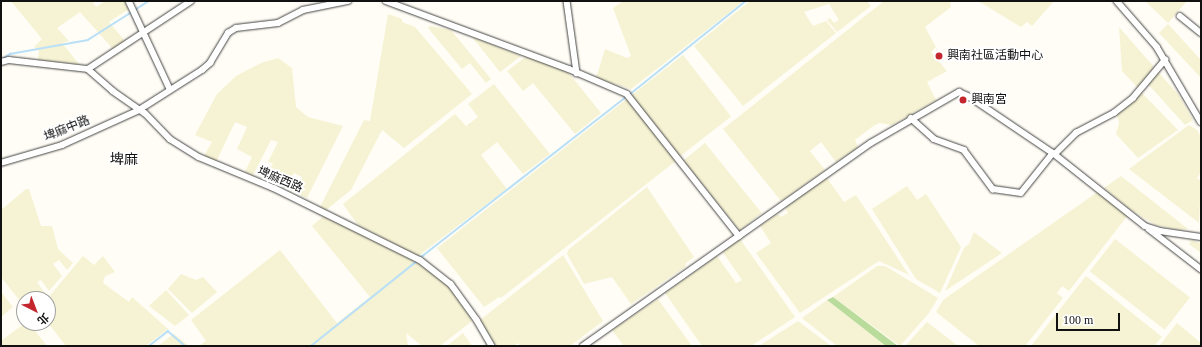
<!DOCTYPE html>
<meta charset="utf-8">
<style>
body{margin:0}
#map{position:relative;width:1202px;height:347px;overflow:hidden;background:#fffdf5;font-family:"Times New Roman","Noto Sans TC",serif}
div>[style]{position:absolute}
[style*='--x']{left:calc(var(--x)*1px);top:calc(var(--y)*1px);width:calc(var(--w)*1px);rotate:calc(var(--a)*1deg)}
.farmland>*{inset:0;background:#f6f3d4;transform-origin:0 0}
.forest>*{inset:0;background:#b9dc9c}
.stream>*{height:1.5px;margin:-0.75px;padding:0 0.75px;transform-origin:0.75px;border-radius:0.75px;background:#b9e0f7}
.roads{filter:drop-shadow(0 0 1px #444) drop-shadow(0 0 1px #444)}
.minor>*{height:5.5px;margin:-2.75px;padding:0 2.75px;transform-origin:2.75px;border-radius:2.75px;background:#fff}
.dots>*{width:11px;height:11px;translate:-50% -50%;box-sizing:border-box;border:2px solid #fff;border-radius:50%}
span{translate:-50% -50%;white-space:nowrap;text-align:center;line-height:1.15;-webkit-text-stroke:4px #fff;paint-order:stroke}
.poi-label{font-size:12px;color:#111}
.left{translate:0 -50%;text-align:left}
.street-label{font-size:12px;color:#111}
.quarter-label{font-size:14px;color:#111}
.frame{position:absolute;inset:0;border:2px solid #111;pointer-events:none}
.north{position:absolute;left:16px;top:291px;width:40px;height:40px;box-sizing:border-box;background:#fff;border:1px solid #a0a0a0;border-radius:50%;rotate:138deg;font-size:11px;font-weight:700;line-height:16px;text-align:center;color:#111}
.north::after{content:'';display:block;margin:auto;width:14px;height:18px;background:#c4262e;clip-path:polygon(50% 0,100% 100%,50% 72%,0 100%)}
.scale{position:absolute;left:1056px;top:313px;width:64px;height:18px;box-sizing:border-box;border:2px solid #111;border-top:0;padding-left:5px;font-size:12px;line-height:14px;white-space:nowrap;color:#111;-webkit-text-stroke:3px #fff;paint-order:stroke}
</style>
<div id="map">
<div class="farmland">
<div style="clip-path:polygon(11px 1px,92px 1px,96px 7px,105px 1px,126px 1px,130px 8px,109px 22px,125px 41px,113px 49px,80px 12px,57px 28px,69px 41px,62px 43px,79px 64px,38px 60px,39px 51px,34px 47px,42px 39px)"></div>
<div style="clip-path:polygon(623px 1px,744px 1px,631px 89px,596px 78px,605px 49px,627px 58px,631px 56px,613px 8px)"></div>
<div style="clip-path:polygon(750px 1px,867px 1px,871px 6px,837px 32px,827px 20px,830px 18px,834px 23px,839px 20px,829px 4px,804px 12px,813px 26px,826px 21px,836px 33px,743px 106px,694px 46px)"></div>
<div style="clip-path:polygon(884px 1px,950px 1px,951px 7px,925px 27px,936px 47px,931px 52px,947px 71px,927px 82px,936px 100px,892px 125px,879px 123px,872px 127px,855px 140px,858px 147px,836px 162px,821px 142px,810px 151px,825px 170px,781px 201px,723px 129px)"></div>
<div style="clip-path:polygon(978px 1px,1054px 1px,1032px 26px,1027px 22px,1021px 27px)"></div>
<div style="clip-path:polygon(1145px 1px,1187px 1px,1168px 23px)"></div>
<div style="clip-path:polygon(388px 14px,402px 19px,402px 22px,415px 27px,472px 94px,404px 148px,382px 130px,351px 190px,326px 210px,320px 207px,364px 120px,370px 121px)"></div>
<div style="clip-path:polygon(1168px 24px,1201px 60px,1201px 78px,1159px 33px)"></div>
<div style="clip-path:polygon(430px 26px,451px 30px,491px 79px,486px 83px,470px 63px,462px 69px,428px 28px)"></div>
<div style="clip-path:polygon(1119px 27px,1154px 67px,1138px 88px,1122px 71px)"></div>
<div style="clip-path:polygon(472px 37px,521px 56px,500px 72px)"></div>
<div style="left:683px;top:55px;width:78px;height:65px;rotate:52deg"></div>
<div style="clip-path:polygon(527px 56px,568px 72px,601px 113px,575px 134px,533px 83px,523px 91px,507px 71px)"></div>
<div style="clip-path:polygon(278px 58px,292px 68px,296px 107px,308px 117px,343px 126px,307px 198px,295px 193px,302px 177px,294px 173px,286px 189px,264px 179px,273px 163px,268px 162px,278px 142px,271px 140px,253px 175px,245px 172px,252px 157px,237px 149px,247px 127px,235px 122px,216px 162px,204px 156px,212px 142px,195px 135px,217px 94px,236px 76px,261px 63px)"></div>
<div style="clip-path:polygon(1157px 71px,1178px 94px,1193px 120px,1185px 125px,1147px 83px)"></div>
<div style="clip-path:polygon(494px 84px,550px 154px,523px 174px,497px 142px,481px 155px,507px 189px,418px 256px,358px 225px,343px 204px,455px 114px,466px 126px,478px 117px,468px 104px)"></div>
<div style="clip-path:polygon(1141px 92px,1178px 130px,1138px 158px,1116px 134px,1119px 123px,1117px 113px)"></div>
<div style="clip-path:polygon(628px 98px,677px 160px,501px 298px,499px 297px,484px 307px,437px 248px)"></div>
<div style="clip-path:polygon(1189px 125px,1197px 130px,1201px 137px,1201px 172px,1197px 178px,1201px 181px,1199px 223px,1129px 169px)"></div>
<div style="left:705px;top:143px;width:90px;height:28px;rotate:51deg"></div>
<div style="clip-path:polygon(1121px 176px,1188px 229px,1179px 230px,1156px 225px,1131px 210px,1104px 188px)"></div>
<div style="clip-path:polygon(827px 178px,844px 202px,856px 195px,909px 275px,879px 261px,800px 313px,756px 253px,771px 243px,760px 226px,778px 214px,781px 217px,788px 213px,785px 207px)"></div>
<div style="clip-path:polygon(907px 186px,917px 200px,926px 194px,961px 247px,940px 293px,916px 279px,872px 209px)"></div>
<div style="clip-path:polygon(647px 187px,694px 257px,686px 263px,685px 267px,631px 304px,612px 277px,584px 284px,567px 254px,568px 250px)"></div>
<div style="clip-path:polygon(26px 189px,29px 189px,41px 226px,52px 226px,58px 249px,73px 263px,67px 270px,59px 260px,53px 264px,62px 276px,49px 291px,41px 280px,37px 282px,46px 295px,42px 299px,24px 299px,24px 306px,1px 277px,1px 210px)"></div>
<div style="clip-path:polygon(1099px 191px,1128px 215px,1069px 291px,1062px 286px,1057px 293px,1063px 298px,1025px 346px,979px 346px,936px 312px,943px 300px)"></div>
<div style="clip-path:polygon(325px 215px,420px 263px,439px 276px,457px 297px,472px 321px,440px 346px,422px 346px,406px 333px,408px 346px,199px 346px,206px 341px,191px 320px,280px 250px,337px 323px,370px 297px,312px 226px)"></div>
<div style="clip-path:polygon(974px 232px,1002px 253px,945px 291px,964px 248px,969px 244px)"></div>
<div style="clip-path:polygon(740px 239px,795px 317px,751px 346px,702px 346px,665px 293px,717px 256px,736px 283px,742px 280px,722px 251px)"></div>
<div style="left:1115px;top:239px;width:95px;height:41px;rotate:38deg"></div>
<div style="clip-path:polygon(1192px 240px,1201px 244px,1201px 253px,1189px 244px)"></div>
<div style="clip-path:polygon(563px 255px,603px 321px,570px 346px,520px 346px,518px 343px,514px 346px,496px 346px,480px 320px)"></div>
<div style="clip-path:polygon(83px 256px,94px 265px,103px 256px,115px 272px,105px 276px,103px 283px,129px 302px,132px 297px,168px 329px,146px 346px,66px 346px,48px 323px,47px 299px)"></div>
<div style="clip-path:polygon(877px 266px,885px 266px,938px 298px,929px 313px,900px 346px,833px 297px)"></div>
<div style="clip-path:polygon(181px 274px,196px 280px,203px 277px,217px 292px,192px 313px,168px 289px)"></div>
<div style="clip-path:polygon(1086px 276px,1162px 337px,1154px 346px,1031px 346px)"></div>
<div style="clip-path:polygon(166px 290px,189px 315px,175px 326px,149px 306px)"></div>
<div style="clip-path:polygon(1px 292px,13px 307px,1px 317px)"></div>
<div style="clip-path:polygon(658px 299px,692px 346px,624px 346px,612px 330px)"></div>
<div style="clip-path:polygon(827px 300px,886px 346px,837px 346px,802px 318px)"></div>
<div style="clip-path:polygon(798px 321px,831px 346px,759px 346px)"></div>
<div style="clip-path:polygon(927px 322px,958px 346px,905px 346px)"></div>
<div style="clip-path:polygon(25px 323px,29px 323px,47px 346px,1px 346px,1px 341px)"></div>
<div style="clip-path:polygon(1177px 323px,1201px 343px,1201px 346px,1159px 346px)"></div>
<div style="clip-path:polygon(463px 333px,472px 346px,447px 346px)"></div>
<div style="clip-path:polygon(174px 334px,189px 346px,158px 346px,172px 335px)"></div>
</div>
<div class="forest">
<div style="clip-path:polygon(833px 297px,898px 346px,886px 346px,827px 300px)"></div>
</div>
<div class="stream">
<div style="--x:135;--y:10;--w:17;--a:-33"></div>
<div style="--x:3;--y:59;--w:9;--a:-36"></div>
<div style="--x:10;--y:54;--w:79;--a:-10.2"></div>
<div style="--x:88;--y:40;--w:52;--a:-32.5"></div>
<div style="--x:629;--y:95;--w:150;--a:-38.8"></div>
<div style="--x:420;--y:258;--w:261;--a:-38"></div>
<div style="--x:149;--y:346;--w:24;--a:-38"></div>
<div style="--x:168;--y:331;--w:23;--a:41"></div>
<div style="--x:311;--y:346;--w:136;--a:-38.7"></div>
</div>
<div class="roads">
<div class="minor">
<div style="--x:129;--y:1;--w:97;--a:65"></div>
<div style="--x:386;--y:1;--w:195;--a:20.4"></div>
<div style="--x:569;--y:69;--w:63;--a:23.3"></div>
<div style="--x:627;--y:94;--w:181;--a:51.7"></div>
<div style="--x:567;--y:1;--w:73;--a:82.1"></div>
<div style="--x:1117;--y:1;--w:61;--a:49"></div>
<div style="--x:1157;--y:47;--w:87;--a:59.6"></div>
<div style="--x:1180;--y:16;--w:27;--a:39"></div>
<div style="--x:1;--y:62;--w:8;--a:-14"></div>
<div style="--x:9;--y:60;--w:80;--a:6.5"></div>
<div style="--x:88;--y:69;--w:33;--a:41"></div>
<div style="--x:113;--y:91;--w:39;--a:35"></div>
<div style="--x:145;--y:113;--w:36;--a:46"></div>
<div style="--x:170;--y:139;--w:34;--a:32"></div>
<div style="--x:199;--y:157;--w:81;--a:22.5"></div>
<div style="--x:274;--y:188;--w:163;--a:26.3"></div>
<div style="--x:420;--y:260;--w:39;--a:38"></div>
<div style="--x:451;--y:284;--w:44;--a:54.2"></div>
<div style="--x:477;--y:320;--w:30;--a:60"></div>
<div style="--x:88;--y:69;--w:123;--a:-33.4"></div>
<div style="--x:911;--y:118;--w:31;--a:42"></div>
<div style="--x:934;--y:139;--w:32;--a:20"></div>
<div style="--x:964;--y:150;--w:49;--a:53.4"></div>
<div style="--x:993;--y:189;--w:28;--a:8"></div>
<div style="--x:1021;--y:193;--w:51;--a:-51.3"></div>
<div style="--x:1055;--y:154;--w:30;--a:-45"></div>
<div style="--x:1076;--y:133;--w:43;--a:-27.8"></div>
<div style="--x:1114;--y:113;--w:24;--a:-38"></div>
<div style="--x:1133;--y:98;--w:50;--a:-49.9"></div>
<div style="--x:1;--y:163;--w:64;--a:-16.4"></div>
<div style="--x:62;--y:145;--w:85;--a:-24.4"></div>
<div style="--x:139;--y:110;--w:75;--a:-32.4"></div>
<div style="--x:202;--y:70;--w:11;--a:-41"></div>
<div style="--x:210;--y:63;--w:35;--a:-59"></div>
<div style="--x:228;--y:33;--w:9;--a:-32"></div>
<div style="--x:236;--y:28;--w:42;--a:-6.8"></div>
<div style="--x:278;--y:23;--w:28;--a:-27"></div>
<div style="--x:303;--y:10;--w:46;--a:-11.3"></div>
<div style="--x:1149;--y:229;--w:66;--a:37.6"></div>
<div style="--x:583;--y:346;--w:352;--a:-35.2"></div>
<div style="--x:871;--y:143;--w:102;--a:-30.1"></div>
<div style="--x:959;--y:92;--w:12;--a:24"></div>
<div style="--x:970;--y:97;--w:100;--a:34"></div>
<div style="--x:1053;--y:153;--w:117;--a:38.4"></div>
<div style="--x:1145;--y:226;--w:16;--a:18"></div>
<div style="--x:1160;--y:231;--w:41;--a:8.3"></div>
</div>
</div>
<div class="dots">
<div style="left:939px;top:56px;background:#c4262e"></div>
<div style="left:963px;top:100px;background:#c4262e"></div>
</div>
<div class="poi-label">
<span class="left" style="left:947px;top:56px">興南社區活動中心</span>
<span class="left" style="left:971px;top:100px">興南宮</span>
</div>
<div class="street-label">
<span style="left:67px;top:129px;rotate:-22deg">埤麻中路</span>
<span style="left:280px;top:180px;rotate:23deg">埤麻西路</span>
</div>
<div class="quarter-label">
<span style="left:124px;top:160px">埤麻</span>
</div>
<div class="frame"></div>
<div class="north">北</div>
<div class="scale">100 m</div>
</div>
